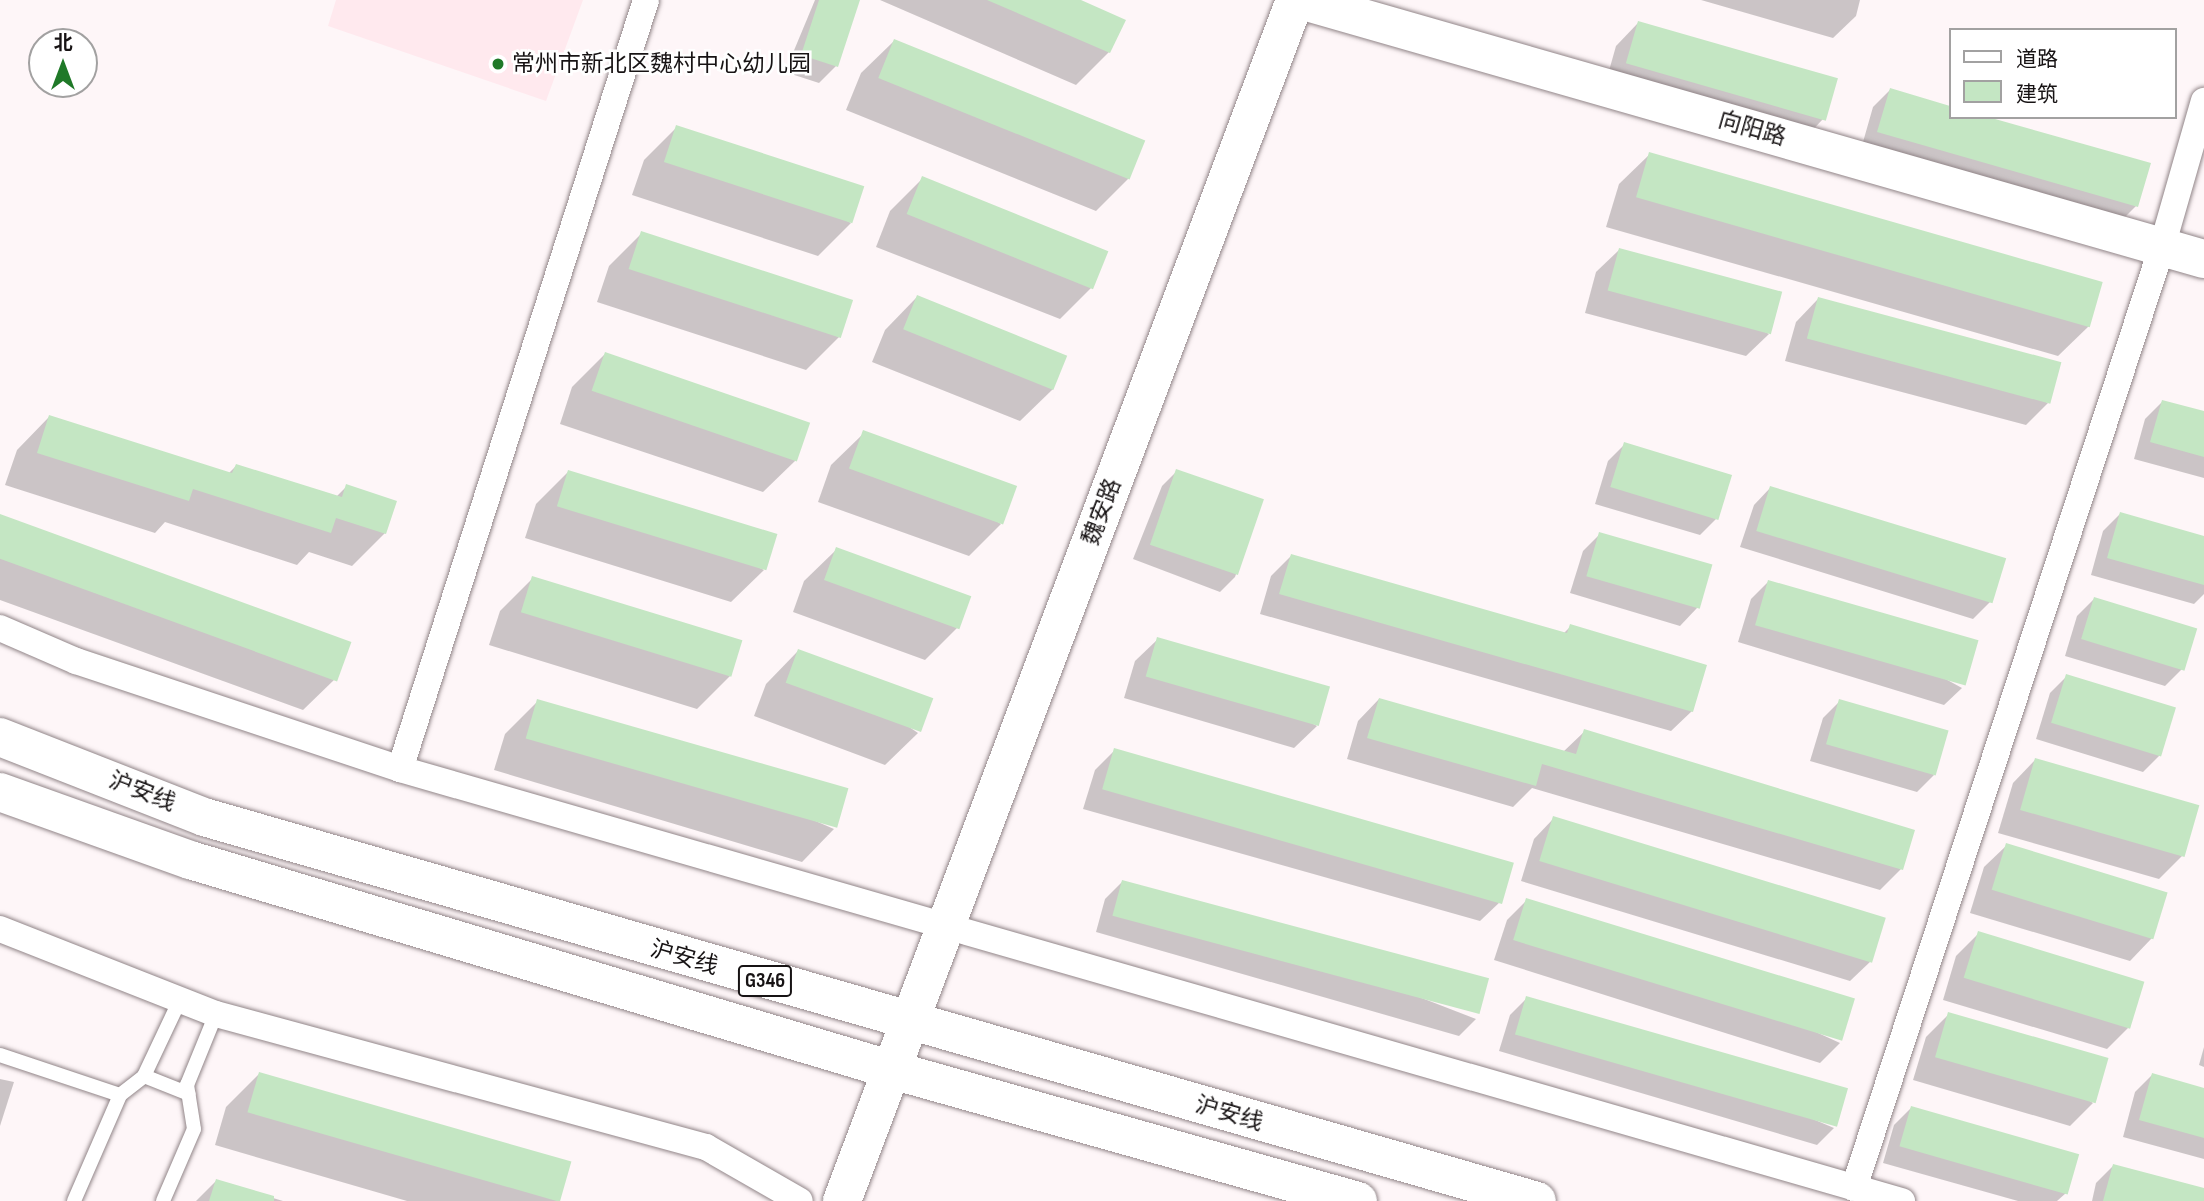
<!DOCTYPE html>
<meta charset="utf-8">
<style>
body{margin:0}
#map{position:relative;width:2204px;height:1201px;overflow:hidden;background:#fef6f8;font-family:"Sofia Sans Condensed","Noto Sans SC",sans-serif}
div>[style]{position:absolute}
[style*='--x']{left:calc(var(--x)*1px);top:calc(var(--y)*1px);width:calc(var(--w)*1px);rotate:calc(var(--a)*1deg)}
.built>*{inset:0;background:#ffe9ee}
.shadow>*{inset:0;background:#0003}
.building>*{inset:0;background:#c4e6c3;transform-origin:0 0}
.roads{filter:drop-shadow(0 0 2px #918588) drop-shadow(0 0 2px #918588)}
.lane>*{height:14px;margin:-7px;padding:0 7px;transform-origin:7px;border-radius:7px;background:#fff}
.street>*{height:26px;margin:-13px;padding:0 13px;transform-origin:13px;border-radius:13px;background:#fff}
.secondary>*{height:38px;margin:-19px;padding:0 19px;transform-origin:19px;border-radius:19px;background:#fff}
.highway>*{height:38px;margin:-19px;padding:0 19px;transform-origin:19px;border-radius:19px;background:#fff}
.dots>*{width:19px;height:19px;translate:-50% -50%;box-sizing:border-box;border:4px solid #fff;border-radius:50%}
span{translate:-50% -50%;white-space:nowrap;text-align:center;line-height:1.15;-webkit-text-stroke:5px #fff;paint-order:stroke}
.shield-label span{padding:2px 5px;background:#fff;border:2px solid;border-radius:5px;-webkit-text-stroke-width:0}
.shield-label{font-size:21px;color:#171314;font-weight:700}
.poi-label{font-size:23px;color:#171314}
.left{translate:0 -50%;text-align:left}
.street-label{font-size:23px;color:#171314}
.legend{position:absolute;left:1949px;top:28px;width:228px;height:91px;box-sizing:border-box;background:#fff;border:2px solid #a2a1a1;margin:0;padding:9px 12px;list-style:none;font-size:21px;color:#171314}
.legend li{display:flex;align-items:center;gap:14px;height:35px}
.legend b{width:35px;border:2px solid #a2a1a1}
.north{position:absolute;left:28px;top:28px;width:70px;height:70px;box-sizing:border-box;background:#fff;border:2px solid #a2a1a1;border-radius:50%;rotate:0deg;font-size:19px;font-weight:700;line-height:28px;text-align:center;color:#171314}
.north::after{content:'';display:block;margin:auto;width:24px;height:32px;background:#1f7928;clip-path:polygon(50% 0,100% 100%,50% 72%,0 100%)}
</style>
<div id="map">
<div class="built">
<div style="clip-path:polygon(336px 0,583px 0,546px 101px,328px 26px)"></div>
</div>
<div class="shadow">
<div style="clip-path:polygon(815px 0,849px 0,836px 66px,819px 83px,785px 72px)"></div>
<div style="clip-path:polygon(880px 0,1076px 0,1109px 52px,1076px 85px)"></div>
<div style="clip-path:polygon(1701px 0,1860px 0,1856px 16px,1833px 38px)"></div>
<div style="clip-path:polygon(1638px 23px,1824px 118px,1802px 141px,1605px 85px,1616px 46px)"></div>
<div style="clip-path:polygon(894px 41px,1129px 178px,1096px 211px,846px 110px,861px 73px)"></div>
<div style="clip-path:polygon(1890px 90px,1950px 107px,1950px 117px,2136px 206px,2119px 223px,1861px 149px,1873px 107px)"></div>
<div style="clip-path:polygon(677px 127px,851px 223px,818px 256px,632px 195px,644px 160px)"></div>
<div style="clip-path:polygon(1650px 154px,2089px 326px,2058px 356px,1606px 227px,1619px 184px)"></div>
<div style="clip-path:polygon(923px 178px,1093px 286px,1060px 319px,876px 247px,890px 211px)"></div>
<div style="clip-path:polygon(642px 233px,839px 337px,806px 370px,597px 302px,609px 266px)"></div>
<div style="clip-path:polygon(1619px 250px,1769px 334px,1746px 356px,1585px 313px,1596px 272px)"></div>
<div style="clip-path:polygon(917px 297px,1053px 389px,1020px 421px,872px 362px,885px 330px)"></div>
<div style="clip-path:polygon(1818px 299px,2048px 403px,2026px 425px,1785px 361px,1796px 322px)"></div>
<div style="clip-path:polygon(605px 354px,796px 460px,763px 492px,560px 424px,572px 387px)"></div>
<div style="clip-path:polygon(2162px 402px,2204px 412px,2204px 478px,2134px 459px,2145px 419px)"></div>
<div style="clip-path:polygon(49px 417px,228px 474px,236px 466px,336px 497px,347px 486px,385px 533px,352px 566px,309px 552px,297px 565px,165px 522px,155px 533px,5px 485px,17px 450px)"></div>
<div style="clip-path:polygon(864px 433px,1001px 524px,969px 556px,818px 502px,831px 465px)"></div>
<div style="clip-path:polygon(1625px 444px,1730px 475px,1717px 518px,1700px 535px,1595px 504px,1608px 461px)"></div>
<div style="clip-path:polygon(1177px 471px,1262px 501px,1235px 577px,1220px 592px,1133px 559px,1162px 486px)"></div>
<div style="clip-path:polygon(568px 472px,764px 570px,731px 602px,525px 538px,536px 504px)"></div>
<div style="clip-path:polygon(1771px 487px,1990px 602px,1973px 619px,1740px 547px,1754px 505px)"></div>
<div style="clip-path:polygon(2120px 514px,2204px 538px,2204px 594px,2194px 604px,2091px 575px,2103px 531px)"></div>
<div style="clip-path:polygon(0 516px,336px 678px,303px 710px,0 600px)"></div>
<div style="clip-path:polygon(1600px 534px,1710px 566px,1697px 608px,1680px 626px,1570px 593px,1583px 551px)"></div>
<div style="clip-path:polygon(837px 549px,957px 628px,925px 660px,793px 612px,804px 581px)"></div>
<div style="clip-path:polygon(1291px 556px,1563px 634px,1571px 626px,1692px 711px,1671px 731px,1260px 614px,1271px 576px)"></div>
<div style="clip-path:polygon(533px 578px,730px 676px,697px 709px,489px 645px,500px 611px)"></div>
<div style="clip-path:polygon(1768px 582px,1962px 688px,1944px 705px,1738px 642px,1751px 599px)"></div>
<div style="clip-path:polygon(2094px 599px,2182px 669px,2165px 686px,2065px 656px,2077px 616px)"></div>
<div style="clip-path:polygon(1158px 639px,1317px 726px,1294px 748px,1124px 698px,1135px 661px)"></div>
<div style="clip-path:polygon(798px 651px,918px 733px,885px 765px,754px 716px,766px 684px)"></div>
<div style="clip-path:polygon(2067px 676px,2160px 755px,2143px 772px,2036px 739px,2050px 693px)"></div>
<div style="clip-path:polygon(1379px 699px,1563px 752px,1585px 731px,1901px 869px,1880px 890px,1532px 788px,1513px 807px,1347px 759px,1358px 721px)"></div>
<div style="clip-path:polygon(538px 701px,834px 829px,802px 862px,494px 770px,505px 734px)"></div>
<div style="clip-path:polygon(1840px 701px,1934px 775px,1917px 792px,1810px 761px,1823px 718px)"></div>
<div style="clip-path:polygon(1115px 750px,1501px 901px,1480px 921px,1083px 809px,1095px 770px)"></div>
<div style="clip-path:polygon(2035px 760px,2182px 856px,2159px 879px,1998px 833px,2013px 783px)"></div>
<div style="clip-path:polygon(1554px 818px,1871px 961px,1850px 981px,1521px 881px,1534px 839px)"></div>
<div style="clip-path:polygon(2007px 845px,2152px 938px,2130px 961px,1970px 913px,1984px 867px)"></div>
<div style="clip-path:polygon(1122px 882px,1476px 1019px,1459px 1036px,1096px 932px,1105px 899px)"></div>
<div style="clip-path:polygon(1527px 900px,1840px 1043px,1820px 1063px,1494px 960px,1507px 920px)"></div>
<div style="clip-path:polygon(1979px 933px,2130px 1026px,2107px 1049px,1943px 1000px,1956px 956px)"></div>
<div style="clip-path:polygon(1527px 998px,1834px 1128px,1817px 1145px,1499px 1051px,1510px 1015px)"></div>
<div style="clip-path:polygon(1949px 1014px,2093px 1103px,2070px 1126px,1913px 1080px,1926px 1037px)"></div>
<div style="clip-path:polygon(2204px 1047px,2204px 1067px,2199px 1065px)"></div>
<div style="clip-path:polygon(259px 1074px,569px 1165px,558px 1201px,407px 1201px,215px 1145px,226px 1107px)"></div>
<div style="clip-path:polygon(2152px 1075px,2204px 1090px,2204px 1159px,2123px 1137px,2135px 1092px)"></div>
<div style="clip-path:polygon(0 1079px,14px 1082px,0 1126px)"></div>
<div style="clip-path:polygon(1911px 1108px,2066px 1193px,2057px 1201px,2018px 1201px,1883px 1163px,1894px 1125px)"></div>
<div style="clip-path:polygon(2113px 1166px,2204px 1190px,2204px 1201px,2092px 1201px,2096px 1183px)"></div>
<div style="clip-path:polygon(216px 1181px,283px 1201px,196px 1201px)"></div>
</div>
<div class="building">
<div style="clip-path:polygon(819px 0,860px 0,838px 67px,801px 55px)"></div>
<div style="clip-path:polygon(987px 0,1081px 0,1126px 20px,1110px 53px)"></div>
<div style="left:1638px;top:21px;width:208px;height:44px;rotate:16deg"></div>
<div style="left:894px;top:39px;width:271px;height:42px;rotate:22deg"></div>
<div style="clip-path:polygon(1890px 88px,1950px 106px,1950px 117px,1988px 117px,2151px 163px,2138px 207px,1877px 132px)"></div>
<div style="left:676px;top:125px;width:198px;height:39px;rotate:18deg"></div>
<div style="left:1649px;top:152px;width:472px;height:47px;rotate:16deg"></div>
<div style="left:922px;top:176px;width:201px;height:41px;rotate:22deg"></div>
<div style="left:641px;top:231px;width:223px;height:40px;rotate:18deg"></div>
<div style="left:1619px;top:248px;width:169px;height:44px;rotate:15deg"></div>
<div style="left:917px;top:295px;width:162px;height:37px;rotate:22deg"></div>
<div style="left:1818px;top:297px;width:252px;height:43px;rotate:15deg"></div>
<div style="left:605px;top:352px;width:217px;height:41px;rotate:19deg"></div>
<div style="clip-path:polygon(2162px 400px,2204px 411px,2204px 457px,2150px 442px)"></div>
<div style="clip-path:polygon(49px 415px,232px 473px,236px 464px,342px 497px,346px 484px,397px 501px,386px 534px,336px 518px,331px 533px,193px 489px,189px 501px,37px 453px)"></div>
<div style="left:863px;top:430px;width:164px;height:41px;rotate:20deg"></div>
<div style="left:1624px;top:442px;width:113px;height:47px;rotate:17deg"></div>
<div style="left:1176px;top:469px;width:93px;height:80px;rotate:19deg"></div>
<div style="left:568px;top:470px;width:219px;height:38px;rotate:17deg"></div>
<div style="left:1770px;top:486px;width:247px;height:47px;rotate:17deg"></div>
<div style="clip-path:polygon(2120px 512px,2204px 536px,2204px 585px,2107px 558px)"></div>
<div style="left:0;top:514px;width:374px;height:42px;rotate:20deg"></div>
<div style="left:1599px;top:532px;width:118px;height:46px;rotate:16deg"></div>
<div style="left:836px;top:547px;width:144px;height:35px;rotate:20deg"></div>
<div style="clip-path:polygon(1291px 554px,1567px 633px,1570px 624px,1707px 665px,1693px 712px,1279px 594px)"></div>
<div style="left:532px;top:576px;width:220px;height:38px;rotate:17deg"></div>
<div style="left:1768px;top:580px;width:219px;height:47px;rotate:16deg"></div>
<div style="left:2094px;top:597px;width:108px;height:44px;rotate:17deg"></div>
<div style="left:1157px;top:637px;width:180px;height:41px;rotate:16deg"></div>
<div style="left:798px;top:649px;width:144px;height:36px;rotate:20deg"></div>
<div style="left:2066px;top:674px;width:115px;height:51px;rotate:17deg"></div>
<div style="clip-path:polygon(1379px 698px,1576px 754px,1584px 729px,1915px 830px,1903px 870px,1542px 764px,1536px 786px,1367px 738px)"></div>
<div style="left:537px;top:699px;width:324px;height:41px;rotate:16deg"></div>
<div style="left:1839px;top:699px;width:114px;height:47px;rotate:16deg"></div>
<div style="left:1114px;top:748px;width:416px;height:43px;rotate:16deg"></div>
<div style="left:2035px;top:758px;width:171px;height:54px;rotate:16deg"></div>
<div style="left:1553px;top:816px;width:348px;height:47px;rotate:17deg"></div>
<div style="left:2006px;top:843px;width:169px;height:49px;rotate:17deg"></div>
<div style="left:1122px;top:880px;width:380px;height:37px;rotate:15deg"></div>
<div style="left:1526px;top:898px;width:344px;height:44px;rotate:17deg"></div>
<div style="left:1978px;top:931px;width:174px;height:49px;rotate:17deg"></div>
<div style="left:1526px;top:996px;width:335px;height:40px;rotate:16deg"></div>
<div style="left:1948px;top:1012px;width:167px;height:47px;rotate:16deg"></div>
<div style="left:259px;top:1072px;width:325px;height:42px;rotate:16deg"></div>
<div style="clip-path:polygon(2152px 1073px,2204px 1088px,2204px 1138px,2139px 1120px)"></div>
<div style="left:1911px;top:1106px;width:175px;height:42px;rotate:16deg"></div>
<div style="clip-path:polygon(2113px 1164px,2204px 1188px,2204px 1201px,2103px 1201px)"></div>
<div style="clip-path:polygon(216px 1179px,274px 1196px,274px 1201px,209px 1201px)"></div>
</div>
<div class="roads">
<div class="lane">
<div style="--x:0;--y:1055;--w:126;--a:18.4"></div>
<div style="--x:144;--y:1076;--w:48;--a:21.8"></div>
<div style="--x:74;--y:1201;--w:116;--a:-66.5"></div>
<div style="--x:120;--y:1095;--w:31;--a:-38"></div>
<div style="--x:144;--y:1076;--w:82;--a:-64.7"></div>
<div style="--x:163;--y:1201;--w:78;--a:-66.7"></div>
<div style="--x:194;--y:1129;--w:45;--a:-99"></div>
<div style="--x:187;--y:1085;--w:77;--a:-67.8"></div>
</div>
<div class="street">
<div style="--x:0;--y:628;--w:83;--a:23.5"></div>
<div style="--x:76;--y:661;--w:342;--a:18.4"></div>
<div style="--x:400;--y:769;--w:1563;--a:16.05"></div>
<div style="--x:400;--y:769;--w:807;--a:-72.26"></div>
<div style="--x:0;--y:929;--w:232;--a:21.5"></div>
<div style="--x:216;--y:1014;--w:508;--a:15.19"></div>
<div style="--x:706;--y:1147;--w:108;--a:29.9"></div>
<div style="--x:1854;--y:1188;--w:990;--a:-71.88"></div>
<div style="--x:2162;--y:247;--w:152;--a:-74"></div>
</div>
<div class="secondary">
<div style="--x:1300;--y:0;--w:940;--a:15.99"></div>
<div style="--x:842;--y:1201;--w:1284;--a:-69.33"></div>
</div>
<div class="highway">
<div style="--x:0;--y:737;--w:219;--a:21.4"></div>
<div style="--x:204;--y:817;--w:1387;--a:16.07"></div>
<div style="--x:0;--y:792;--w:202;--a:19.7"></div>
<div style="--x:190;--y:860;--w:733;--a:16.65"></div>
<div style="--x:892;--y:1070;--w:484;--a:15.7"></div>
</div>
</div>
<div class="dots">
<div style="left:498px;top:64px;background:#1f7928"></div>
</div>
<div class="shield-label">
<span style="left:765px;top:981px">G346</span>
</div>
<div class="poi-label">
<span class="left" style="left:512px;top:64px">常州市新北区魏村中心幼儿园</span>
</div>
<div class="street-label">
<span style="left:1752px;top:129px;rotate:16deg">向阳路</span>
<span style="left:1102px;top:512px;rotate:-69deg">魏安路</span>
<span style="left:142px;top:792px;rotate:21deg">沪安线</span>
<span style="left:684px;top:958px;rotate:16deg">沪安线</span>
<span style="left:1229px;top:1114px;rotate:16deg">沪安线</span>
</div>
<ul class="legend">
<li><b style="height:9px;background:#fff"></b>道路</li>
<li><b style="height:19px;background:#c4e6c3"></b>建筑</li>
</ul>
<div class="north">北</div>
</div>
